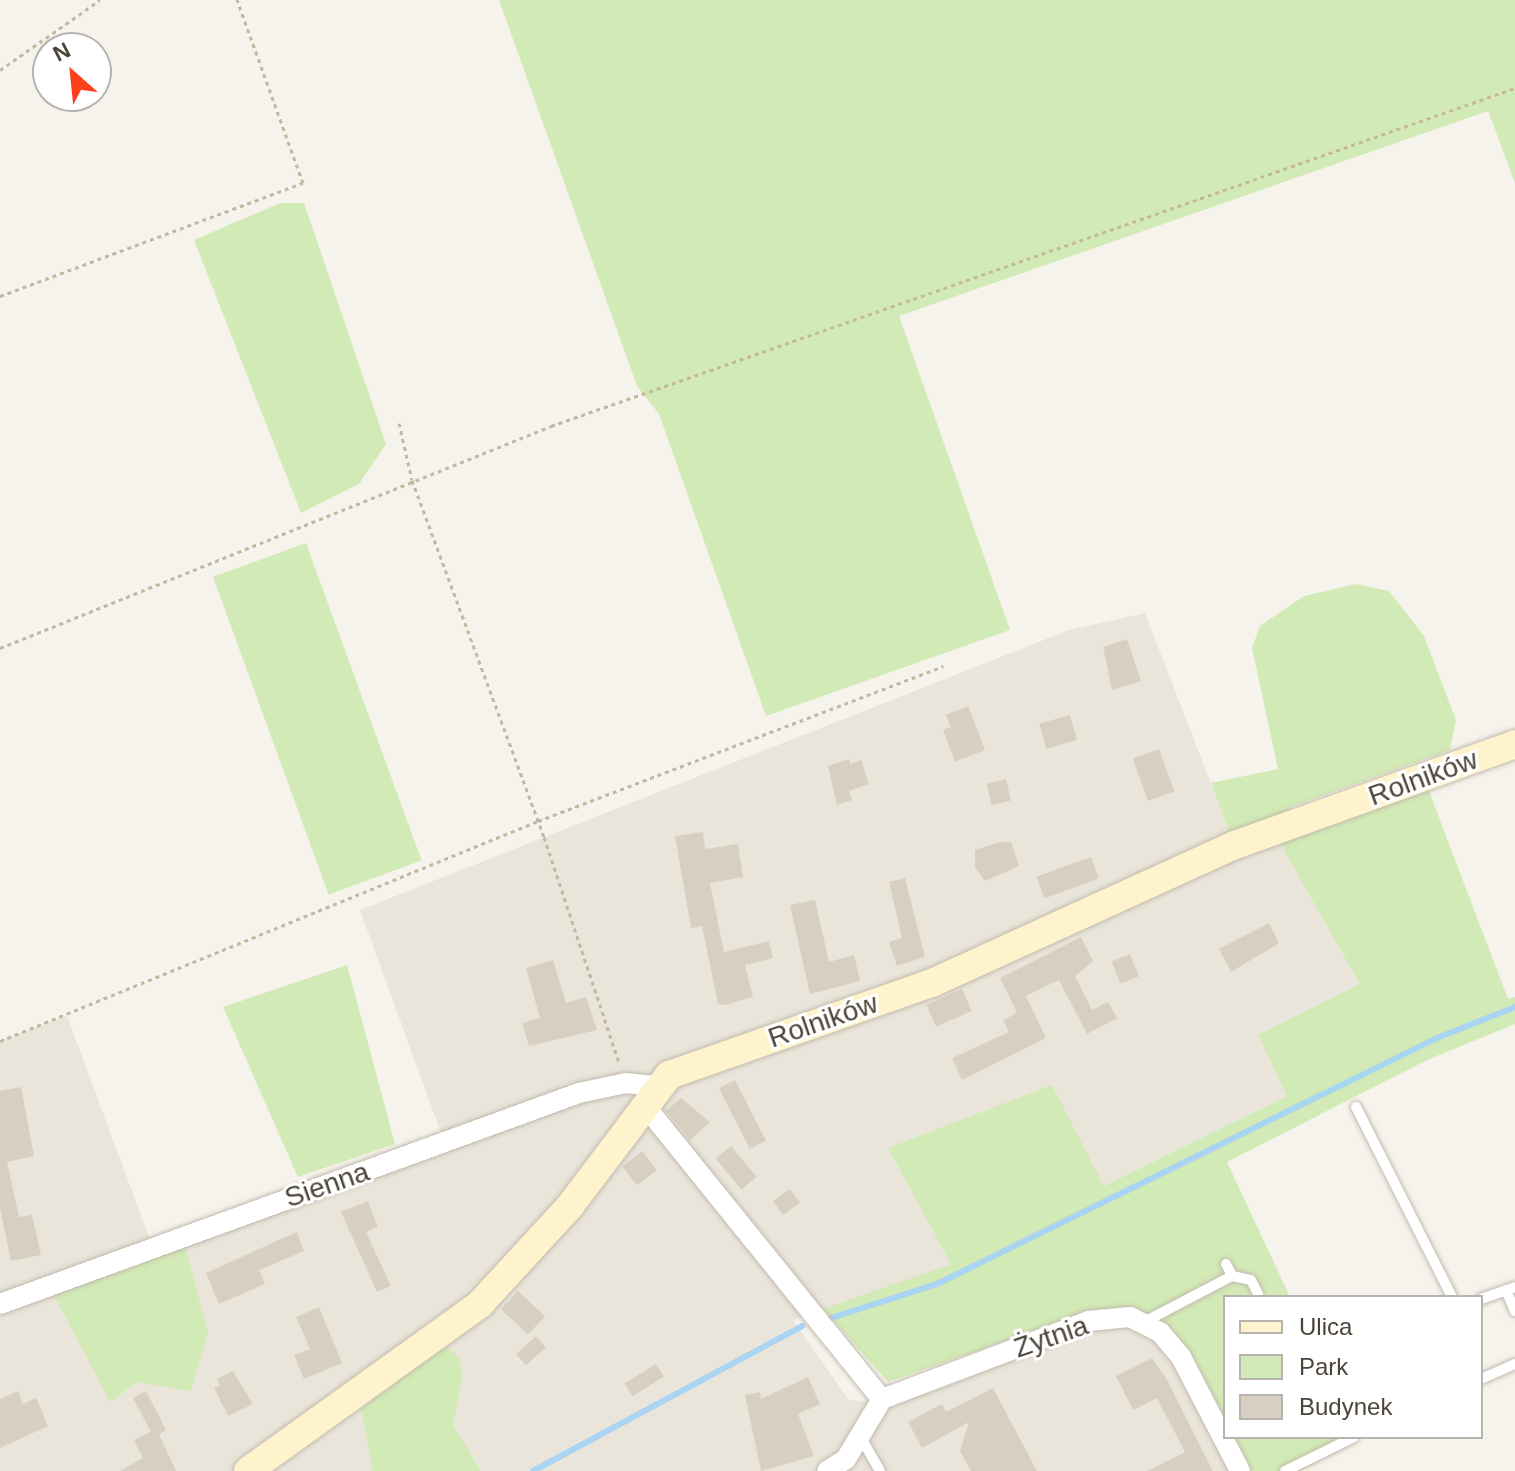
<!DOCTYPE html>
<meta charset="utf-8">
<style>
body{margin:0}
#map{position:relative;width:1515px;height:1471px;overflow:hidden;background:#f6f3ec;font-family:Arial,sans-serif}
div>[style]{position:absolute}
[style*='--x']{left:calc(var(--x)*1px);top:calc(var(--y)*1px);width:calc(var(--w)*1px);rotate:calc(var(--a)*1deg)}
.residential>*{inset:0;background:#eae5da}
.green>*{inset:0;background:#d2eab5;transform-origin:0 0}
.stream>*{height:6px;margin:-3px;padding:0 3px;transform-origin:3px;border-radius:3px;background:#a9d4f2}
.building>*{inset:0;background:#d8cfc1;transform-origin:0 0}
.path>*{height:3px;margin-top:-1.5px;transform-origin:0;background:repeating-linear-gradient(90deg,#c4b79f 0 4px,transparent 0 8px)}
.roads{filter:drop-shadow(0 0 2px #c2bbae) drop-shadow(0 0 2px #c2bbae)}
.lane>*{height:10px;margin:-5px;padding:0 5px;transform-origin:5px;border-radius:5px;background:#fff}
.street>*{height:20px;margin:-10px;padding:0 10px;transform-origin:10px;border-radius:10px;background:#fff}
.secondary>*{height:28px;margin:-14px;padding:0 14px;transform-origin:14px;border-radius:14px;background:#fff3cd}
span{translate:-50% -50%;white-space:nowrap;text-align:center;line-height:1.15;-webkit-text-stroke:6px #fff;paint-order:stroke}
.street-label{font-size:28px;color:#4b4439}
.legend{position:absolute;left:1223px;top:1295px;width:260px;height:144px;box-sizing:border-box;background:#fff;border:2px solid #b7b4b0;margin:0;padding:10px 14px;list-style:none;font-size:24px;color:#4b4439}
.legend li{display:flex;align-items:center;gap:16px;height:40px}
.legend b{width:40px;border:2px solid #b7b4b0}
.north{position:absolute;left:32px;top:32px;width:80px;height:80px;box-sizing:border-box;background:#fff;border:2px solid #b7b4b0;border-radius:50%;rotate:333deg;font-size:22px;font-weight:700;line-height:32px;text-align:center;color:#4b4439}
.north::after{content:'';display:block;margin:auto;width:28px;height:36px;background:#fc3f1d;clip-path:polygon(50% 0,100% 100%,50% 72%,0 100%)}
</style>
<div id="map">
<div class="residential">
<div style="clip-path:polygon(1145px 613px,1230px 833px,1268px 822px,1361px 984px,1259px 1035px,1288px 1096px,1104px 1186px,888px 1148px,952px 1264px,793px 1320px,848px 1399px,894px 1407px,1085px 1313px,1165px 1328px,1248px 1471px,0 1471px,0 1041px,67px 1016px,152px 1245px,441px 1133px,360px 910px,1069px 630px)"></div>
</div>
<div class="green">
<div style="clip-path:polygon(499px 0,1515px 0,1515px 183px,1488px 111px,899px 316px,1010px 630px,766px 716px,659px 414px,637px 386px)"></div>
<div style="clip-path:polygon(280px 203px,304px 203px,386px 444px,359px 484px,301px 513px,194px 240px)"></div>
<div style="left:306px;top:543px;width:338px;height:99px;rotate:70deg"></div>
<div style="clip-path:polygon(1356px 584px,1389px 591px,1424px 636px,1456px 720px,1450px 750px,1291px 807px,1297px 829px,1427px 786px,1508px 999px,1515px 997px,1515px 1024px,1427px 1060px,1227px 1162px,1290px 1297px,1225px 1297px,1225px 1427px,1165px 1328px,1085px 1313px,888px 1382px,823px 1309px,951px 1264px,888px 1148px,1052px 1085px,1104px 1186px,1287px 1096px,1258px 1035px,1360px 984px,1268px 822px,1230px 834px,1211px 783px,1278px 769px,1252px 648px,1260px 626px,1304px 596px)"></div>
<div style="clip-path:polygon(347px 965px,395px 1144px,298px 1177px,223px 1007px)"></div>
<div style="clip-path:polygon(185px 1246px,208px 1332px,191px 1391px,137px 1382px,110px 1402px,54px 1295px)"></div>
<div style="clip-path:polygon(448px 1347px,460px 1359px,462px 1378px,453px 1425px,481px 1471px,373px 1471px,361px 1409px,433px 1352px)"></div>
<div style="clip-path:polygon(1230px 1437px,1356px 1437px,1358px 1441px,1299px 1471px,1248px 1471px)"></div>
</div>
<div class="stream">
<div style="--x:825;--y:1320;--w:118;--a:-17.8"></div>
<div style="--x:937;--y:1284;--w:557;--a:-26.2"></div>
<div style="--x:1437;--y:1038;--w:84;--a:-21.7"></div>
<div style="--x:533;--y:1471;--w:306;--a:-28.3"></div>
</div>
<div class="building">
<div style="clip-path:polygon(1127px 639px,1141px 681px,1112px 690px,1103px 647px)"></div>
<div style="clip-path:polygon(968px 706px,985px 750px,955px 762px,943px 730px,951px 727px,946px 715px)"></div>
<div style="left:1070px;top:715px;width:26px;height:32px;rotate:74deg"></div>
<div style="left:1159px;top:749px;width:45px;height:28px;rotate:70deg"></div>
<div style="clip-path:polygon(849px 759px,850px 764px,861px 760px,869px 784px,849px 791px,852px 800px,837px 805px,828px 766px)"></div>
<div style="left:1006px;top:779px;width:22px;height:20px;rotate:77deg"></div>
<div style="clip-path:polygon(703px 832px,705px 849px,738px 844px,743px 877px,710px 883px,724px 952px,769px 941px,773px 958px,745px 965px,753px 997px,725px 1005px,718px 1004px,702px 926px,691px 928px,675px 836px)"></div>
<div style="clip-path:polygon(1000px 842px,1011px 842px,1019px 866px,985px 881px,975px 867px,975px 850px)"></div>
<div style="left:1091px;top:857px;width:23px;height:58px;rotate:70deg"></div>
<div style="clip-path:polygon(905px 878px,925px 957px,897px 966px,889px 942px,902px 938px,889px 882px)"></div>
<div style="clip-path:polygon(815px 900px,829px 962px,854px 955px,860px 981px,810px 994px,790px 905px)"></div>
<div style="clip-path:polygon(1269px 923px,1279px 943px,1231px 972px,1219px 949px)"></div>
<div style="clip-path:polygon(1081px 937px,1093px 961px,1075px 976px,1092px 1010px,1108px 1002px,1117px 1018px,1087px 1034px,1059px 980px,1026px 996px,1046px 1038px,962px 1080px,952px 1058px,1009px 1032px,1003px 1020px,1017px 1013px,1000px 978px)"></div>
<div style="left:1130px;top:954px;width:24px;height:20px;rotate:68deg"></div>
<div style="clip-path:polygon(553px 960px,566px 1003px,586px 997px,597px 1030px,529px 1046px,522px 1023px,540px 1018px,526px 968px)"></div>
<div style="left:962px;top:989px;width:24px;height:39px;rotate:66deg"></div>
<div style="left:735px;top:1080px;width:68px;height:18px;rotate:63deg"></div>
<div style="clip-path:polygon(21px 1087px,34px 1156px,7px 1162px,19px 1217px,32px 1215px,41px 1255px,11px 1261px,0 1208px,0 1091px)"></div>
<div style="clip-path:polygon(681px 1098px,710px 1122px,690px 1140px,666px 1111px)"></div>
<div style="left:731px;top:1146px;width:40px;height:20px;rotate:50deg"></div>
<div style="left:642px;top:1151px;width:24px;height:25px;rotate:52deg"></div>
<div style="left:790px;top:1189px;width:17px;height:21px;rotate:54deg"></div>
<div style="clip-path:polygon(368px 1201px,378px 1227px,366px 1232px,391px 1286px,377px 1292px,341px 1212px)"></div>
<div style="clip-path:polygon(297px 1232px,304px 1251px,259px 1270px,265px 1284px,219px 1304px,206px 1273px)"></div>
<div style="left:518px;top:1291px;width:37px;height:25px;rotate:43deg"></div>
<div style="clip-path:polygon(319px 1307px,342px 1363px,304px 1379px,294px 1355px,310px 1349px,296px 1317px)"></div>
<div style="left:536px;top:1336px;width:15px;height:27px;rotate:48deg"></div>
<div style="clip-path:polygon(1152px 1358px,1167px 1380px,1213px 1471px,1147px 1471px,1185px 1452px,1157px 1398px,1133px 1410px,1116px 1376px)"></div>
<div style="left:656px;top:1364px;width:15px;height:37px;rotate:58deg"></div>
<div style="clip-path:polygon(233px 1371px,253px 1404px,228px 1416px,214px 1388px,220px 1385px,217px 1379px)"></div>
<div style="clip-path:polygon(808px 1377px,820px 1404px,798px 1414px,814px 1456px,761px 1471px,745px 1395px,760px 1392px,761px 1399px)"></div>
<div style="clip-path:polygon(993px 1388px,1012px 1424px,1037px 1471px,971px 1471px,960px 1451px,969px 1422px,922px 1448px,908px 1422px,942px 1404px,946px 1412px)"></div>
<div style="clip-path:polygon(18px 1391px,23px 1404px,36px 1398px,48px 1426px,0 1448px,0 1399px)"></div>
<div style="clip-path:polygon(146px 1391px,166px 1430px,159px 1434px,176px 1471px,120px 1471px,143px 1458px,134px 1440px,151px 1432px,133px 1398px)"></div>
</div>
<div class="path">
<div style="--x:0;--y:70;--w:122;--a:-35"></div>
<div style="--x:0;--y:296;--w:323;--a:-20.5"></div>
<div style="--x:303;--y:183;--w:195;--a:-109.8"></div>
<div style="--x:399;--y:423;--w:58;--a:77.2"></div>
<div style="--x:412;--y:480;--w:381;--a:69.7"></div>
<div style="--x:544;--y:837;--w:240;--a:71.6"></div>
<div style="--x:0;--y:648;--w:594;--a:-21.94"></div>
<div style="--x:551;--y:426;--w:1022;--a:-19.32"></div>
<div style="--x:0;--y:1041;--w:581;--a:-22.24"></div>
<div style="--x:538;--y:821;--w:434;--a:-20.9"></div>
</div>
<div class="roads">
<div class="lane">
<div style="--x:1356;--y:1107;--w:213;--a:63.2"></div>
<div style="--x:1226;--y:1264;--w:13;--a:63"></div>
<div style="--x:1506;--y:1290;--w:23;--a:67"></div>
<div style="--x:1481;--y:1299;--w:36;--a:-19"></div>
<div style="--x:1144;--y:1322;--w:99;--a:-27.6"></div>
<div style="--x:1232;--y:1276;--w:19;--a:12"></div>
<div style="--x:1251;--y:1280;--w:16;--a:63"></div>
<div style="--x:1481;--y:1379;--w:37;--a:-24"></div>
<div style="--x:860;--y:1436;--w:40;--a:60.3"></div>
<div style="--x:1285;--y:1471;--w:77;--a:-26.2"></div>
</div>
<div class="street">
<div style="--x:646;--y:1107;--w:375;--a:51.1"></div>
<div style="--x:882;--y:1399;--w:70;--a:121"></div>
<div style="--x:846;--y:1459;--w:22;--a:148"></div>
<div style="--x:0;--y:1304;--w:616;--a:-20.02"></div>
<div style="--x:579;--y:1093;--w:48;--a:-12"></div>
<div style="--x:626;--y:1083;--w:31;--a:6"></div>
<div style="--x:882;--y:1399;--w:220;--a:-20.7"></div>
<div style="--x:1088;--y:1321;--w:42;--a:-5.4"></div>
<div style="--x:1130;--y:1317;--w:34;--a:27"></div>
<div style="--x:1160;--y:1332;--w:33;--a:50"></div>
<div style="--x:1181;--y:1357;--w:128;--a:62.6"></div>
</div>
<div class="secondary">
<div style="--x:248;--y:1471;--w:286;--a:-35.7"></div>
<div style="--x:480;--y:1304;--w:133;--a:-47.4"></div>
<div style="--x:570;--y:1206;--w:164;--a:-52.9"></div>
<div style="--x:669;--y:1075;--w:279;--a:-19.3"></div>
<div style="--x:932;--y:983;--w:333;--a:-24.5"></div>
<div style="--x:1235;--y:845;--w:298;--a:-19.8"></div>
</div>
</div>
<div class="street-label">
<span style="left:1423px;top:778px;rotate:-20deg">Rolników</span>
<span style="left:823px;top:1021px;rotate:-19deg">Rolników</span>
<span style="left:327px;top:1185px;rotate:-19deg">Sienna</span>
<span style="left:1051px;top:1337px;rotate:-19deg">Żytnia</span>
</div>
<ul class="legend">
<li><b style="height:10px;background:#fff3cd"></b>Ulica</li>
<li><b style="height:22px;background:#d2eab5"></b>Park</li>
<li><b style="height:22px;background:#d8cfc1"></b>Budynek</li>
</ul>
<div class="north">N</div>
</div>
